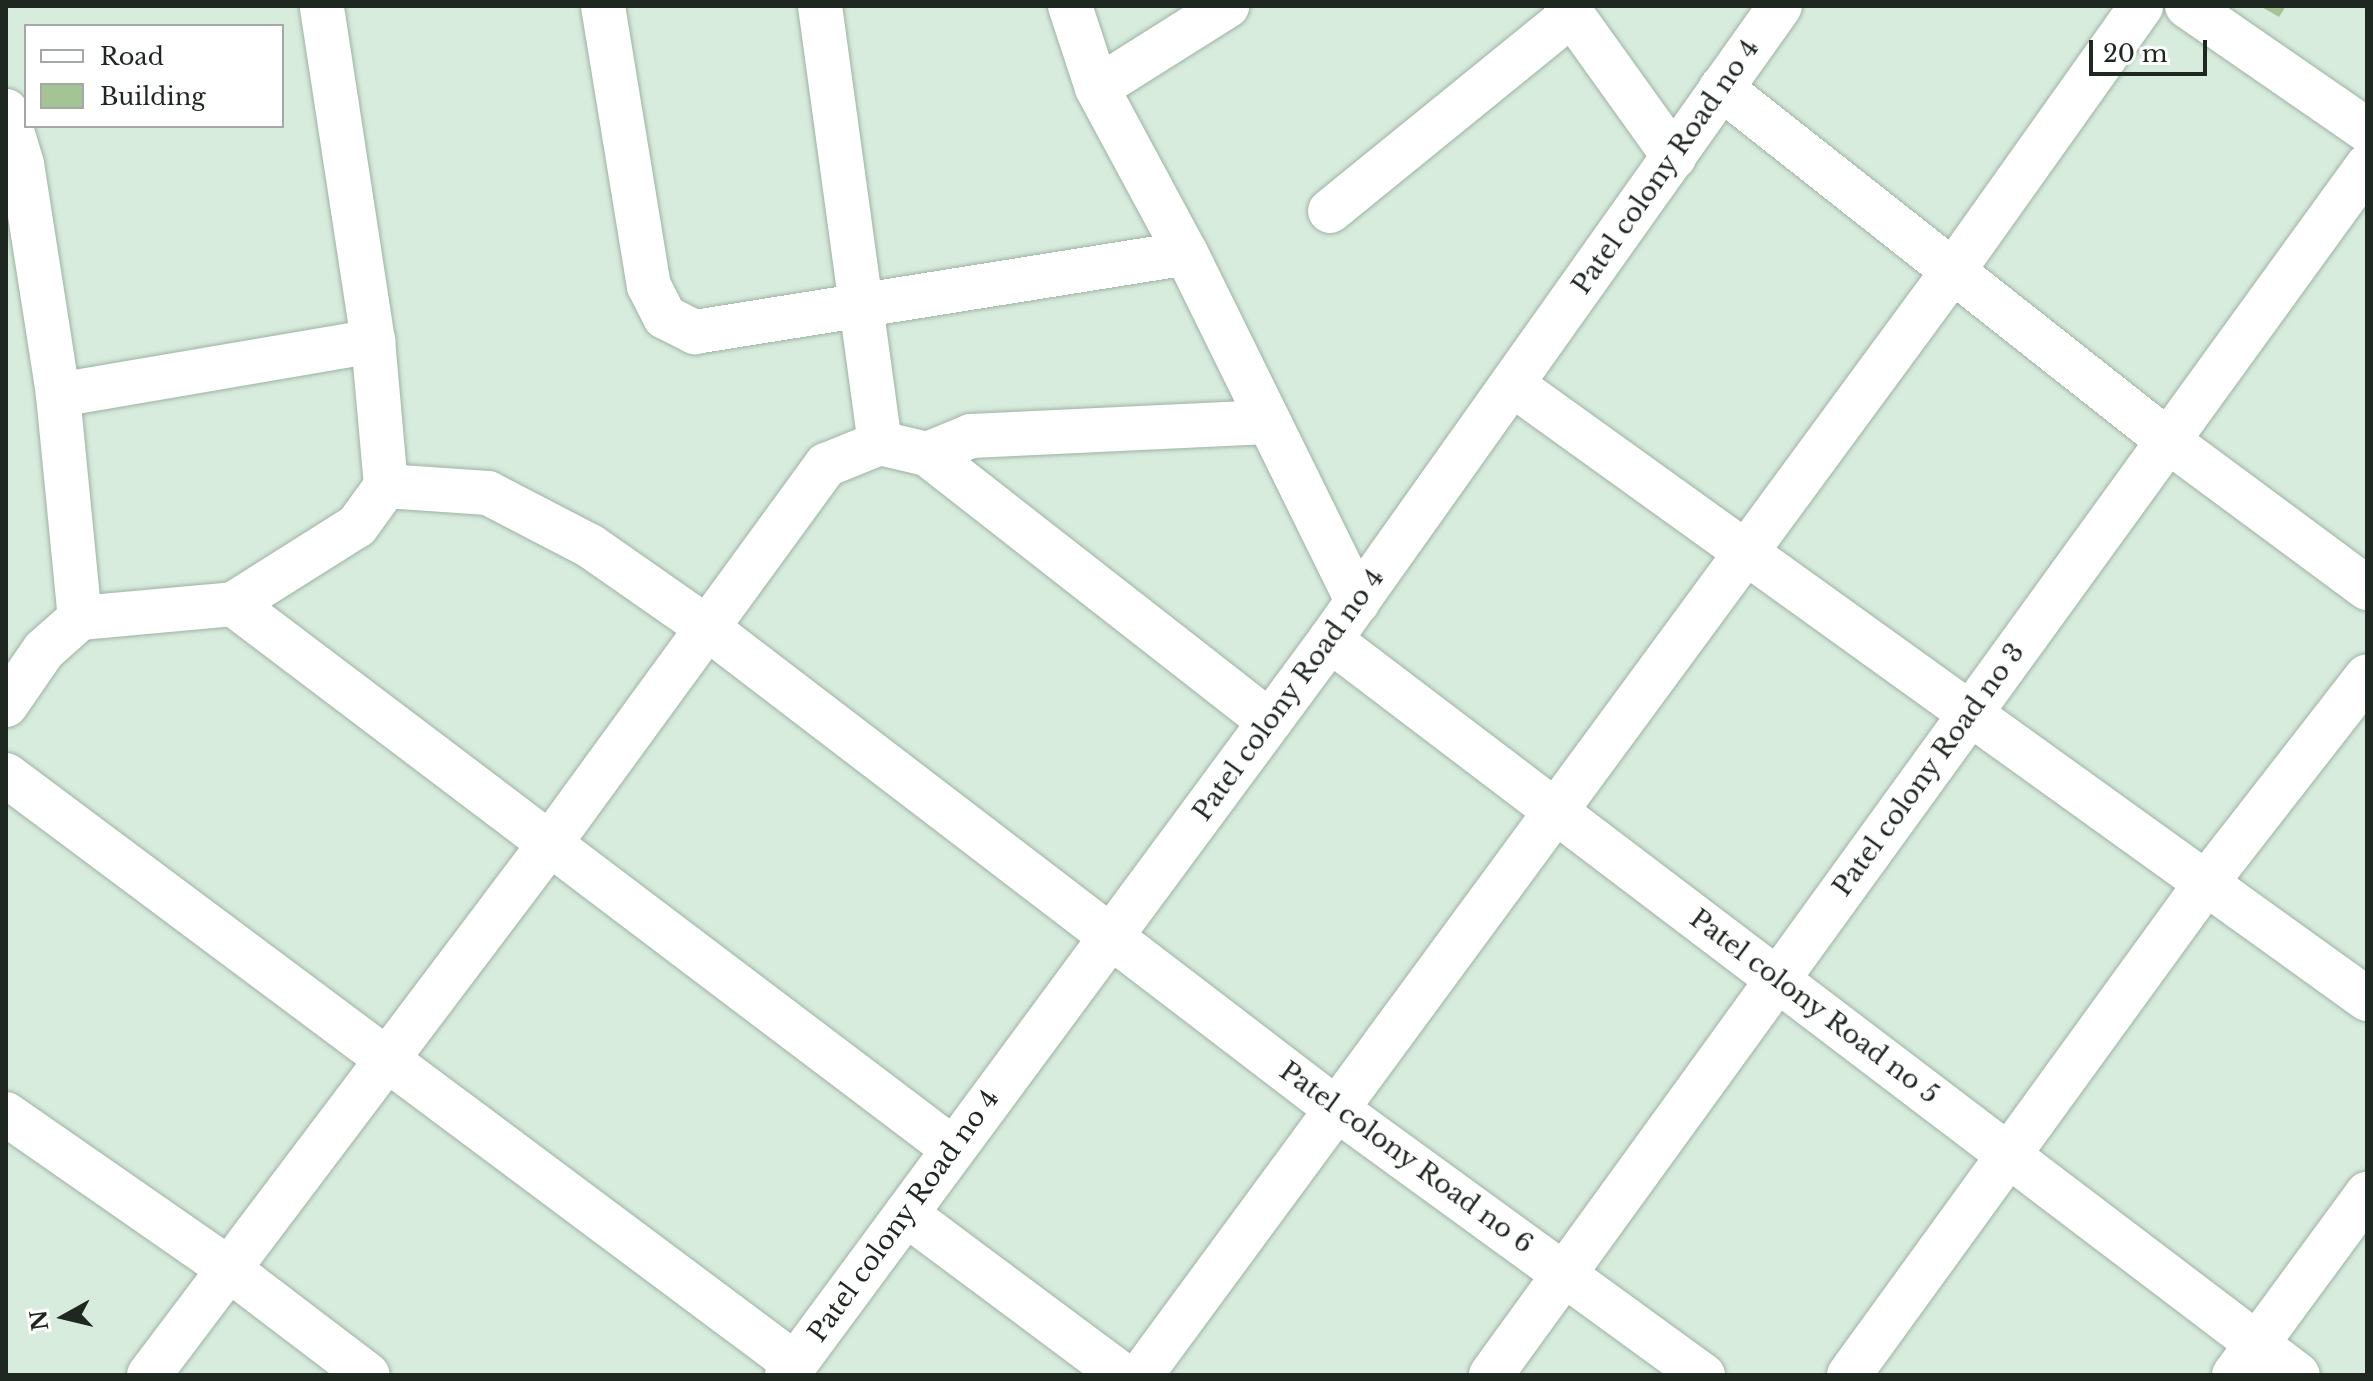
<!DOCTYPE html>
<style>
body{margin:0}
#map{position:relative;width:2373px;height:1381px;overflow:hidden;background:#d7ecdd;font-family:"Libre Baskerville",serif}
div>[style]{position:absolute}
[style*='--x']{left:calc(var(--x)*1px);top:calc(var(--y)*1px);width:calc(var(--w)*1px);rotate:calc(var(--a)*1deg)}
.building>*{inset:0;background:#a4c496}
.roads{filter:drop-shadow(0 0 2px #9eb2a4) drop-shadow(0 0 2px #9eb2a4)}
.minor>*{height:44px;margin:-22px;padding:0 22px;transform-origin:22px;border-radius:22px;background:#fff}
span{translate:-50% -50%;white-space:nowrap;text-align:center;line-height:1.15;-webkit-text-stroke:7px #fff;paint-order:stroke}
.street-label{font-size:26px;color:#1f2721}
.frame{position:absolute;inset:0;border:8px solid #1f2721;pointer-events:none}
.legend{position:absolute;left:24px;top:24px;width:260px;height:104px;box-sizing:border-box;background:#fff;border:2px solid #a5a9a6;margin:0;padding:10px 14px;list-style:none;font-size:24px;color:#1f2721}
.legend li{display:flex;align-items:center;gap:16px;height:40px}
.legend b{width:40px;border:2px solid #a5a9a6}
.north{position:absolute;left:24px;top:1277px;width:80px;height:80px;-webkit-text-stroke:6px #fff;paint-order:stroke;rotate:262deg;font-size:22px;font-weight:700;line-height:32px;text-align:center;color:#1f2721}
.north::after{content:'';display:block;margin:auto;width:28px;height:36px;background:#1f2721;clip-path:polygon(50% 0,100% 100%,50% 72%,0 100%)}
.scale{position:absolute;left:2089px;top:40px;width:118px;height:36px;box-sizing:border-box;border:4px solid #1f2721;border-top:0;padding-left:10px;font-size:24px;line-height:28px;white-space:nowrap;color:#1f2721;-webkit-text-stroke:6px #fff;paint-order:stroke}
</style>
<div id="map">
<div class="building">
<div style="clip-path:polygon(2260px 6px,2286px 6px,2279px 17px)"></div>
</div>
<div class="roads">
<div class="minor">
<div style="--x:603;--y:6;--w:284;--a:80.7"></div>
<div style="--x:649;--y:286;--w:35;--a:63"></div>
<div style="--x:665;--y:317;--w:34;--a:27"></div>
<div style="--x:695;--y:332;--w:497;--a:-9.1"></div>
<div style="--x:820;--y:6;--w:441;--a:82.2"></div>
<div style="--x:1070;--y:6;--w:86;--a:71.8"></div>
<div style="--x:1097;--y:88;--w:187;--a:61.7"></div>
<div style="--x:1186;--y:253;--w:389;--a:63.8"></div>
<div style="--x:1566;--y:6;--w:186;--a:54.4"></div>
<div style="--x:2187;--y:6;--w:219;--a:34.6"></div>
<div style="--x:1097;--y:88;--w:154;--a:-32.2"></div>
<div style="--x:1721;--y:88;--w:568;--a:38.28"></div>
<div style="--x:2167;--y:440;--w:249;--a:36.5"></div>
<div style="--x:6;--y:111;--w:55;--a:73.2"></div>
<div style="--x:22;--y:164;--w:234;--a:81.1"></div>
<div style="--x:58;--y:395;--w:224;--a:84.4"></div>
<div style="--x:1330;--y:211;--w:312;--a:-39.1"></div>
<div style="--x:1513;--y:385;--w:1052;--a:35.71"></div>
<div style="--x:58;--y:395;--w:320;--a:-9.7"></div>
<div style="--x:927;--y:454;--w:48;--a:-22.2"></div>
<div style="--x:971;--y:436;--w:297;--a:-2.7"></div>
<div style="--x:386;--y:486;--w:102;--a:3.9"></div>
<div style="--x:488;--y:493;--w:115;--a:27.5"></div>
<div style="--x:590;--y:546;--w:141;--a:34.9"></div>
<div style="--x:706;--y:627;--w:792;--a:37.41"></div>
<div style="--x:1335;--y:1108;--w:455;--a:36"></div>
<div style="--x:233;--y:604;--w:902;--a:37.11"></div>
<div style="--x:1330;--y:640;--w:1215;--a:37.21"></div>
<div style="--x:6;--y:705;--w:67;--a:-55.4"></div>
<div style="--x:44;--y:650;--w:48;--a:-41.6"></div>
<div style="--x:80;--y:618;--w:154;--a:-5.2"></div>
<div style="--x:233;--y:604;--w:146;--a:-32.2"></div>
<div style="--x:357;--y:526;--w:49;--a:-54.1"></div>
<div style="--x:386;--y:486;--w:146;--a:-95.1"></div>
<div style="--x:373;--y:341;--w:339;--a:-98.7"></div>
<div style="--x:6;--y:775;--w:985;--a:36.74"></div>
<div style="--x:6;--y:1114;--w:268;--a:34.8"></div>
<div style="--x:226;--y:1267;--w:178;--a:37.3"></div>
<div style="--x:906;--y:1214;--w:269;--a:36.7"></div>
<div style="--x:149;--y:1375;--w:668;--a:-52.98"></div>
<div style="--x:551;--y:842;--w:467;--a:-53.9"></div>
<div style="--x:826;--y:465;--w:58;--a:-22.2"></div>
<div style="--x:880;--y:443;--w:48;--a:13.2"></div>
<div style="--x:927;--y:454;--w:435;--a:38"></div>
<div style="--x:787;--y:1375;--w:914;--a:-53.54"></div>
<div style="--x:1330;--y:640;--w:777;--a:-54.63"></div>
<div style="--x:1141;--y:1375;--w:1370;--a:-53.67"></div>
<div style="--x:1953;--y:271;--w:325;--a:-54.6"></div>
<div style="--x:1491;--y:1375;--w:1493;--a:-54.07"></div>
<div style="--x:1849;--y:1375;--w:608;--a:-54.03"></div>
<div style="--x:2206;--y:883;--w:262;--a:-52.1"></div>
<div style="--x:2234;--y:1375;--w:225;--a:-53.7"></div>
</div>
</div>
<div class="street-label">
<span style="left:1666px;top:167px;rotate:-55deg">Patel colony Road no 4</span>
<span style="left:1289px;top:695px;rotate:-54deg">Patel colony Road no 4</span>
<span style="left:1929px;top:770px;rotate:-54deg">Patel colony Road no 3</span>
<span style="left:1814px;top:1007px;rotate:37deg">Patel colony Road no 5</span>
<span style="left:1406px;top:1158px;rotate:36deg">Patel colony Road no 6</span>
<span style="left:904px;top:1216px;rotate:-54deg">Patel colony Road no 4</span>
</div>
<div class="frame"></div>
<ul class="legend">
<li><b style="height:10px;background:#fff"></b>Road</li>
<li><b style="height:22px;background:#a4c496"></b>Building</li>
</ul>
<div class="north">N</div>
<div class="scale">20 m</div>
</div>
